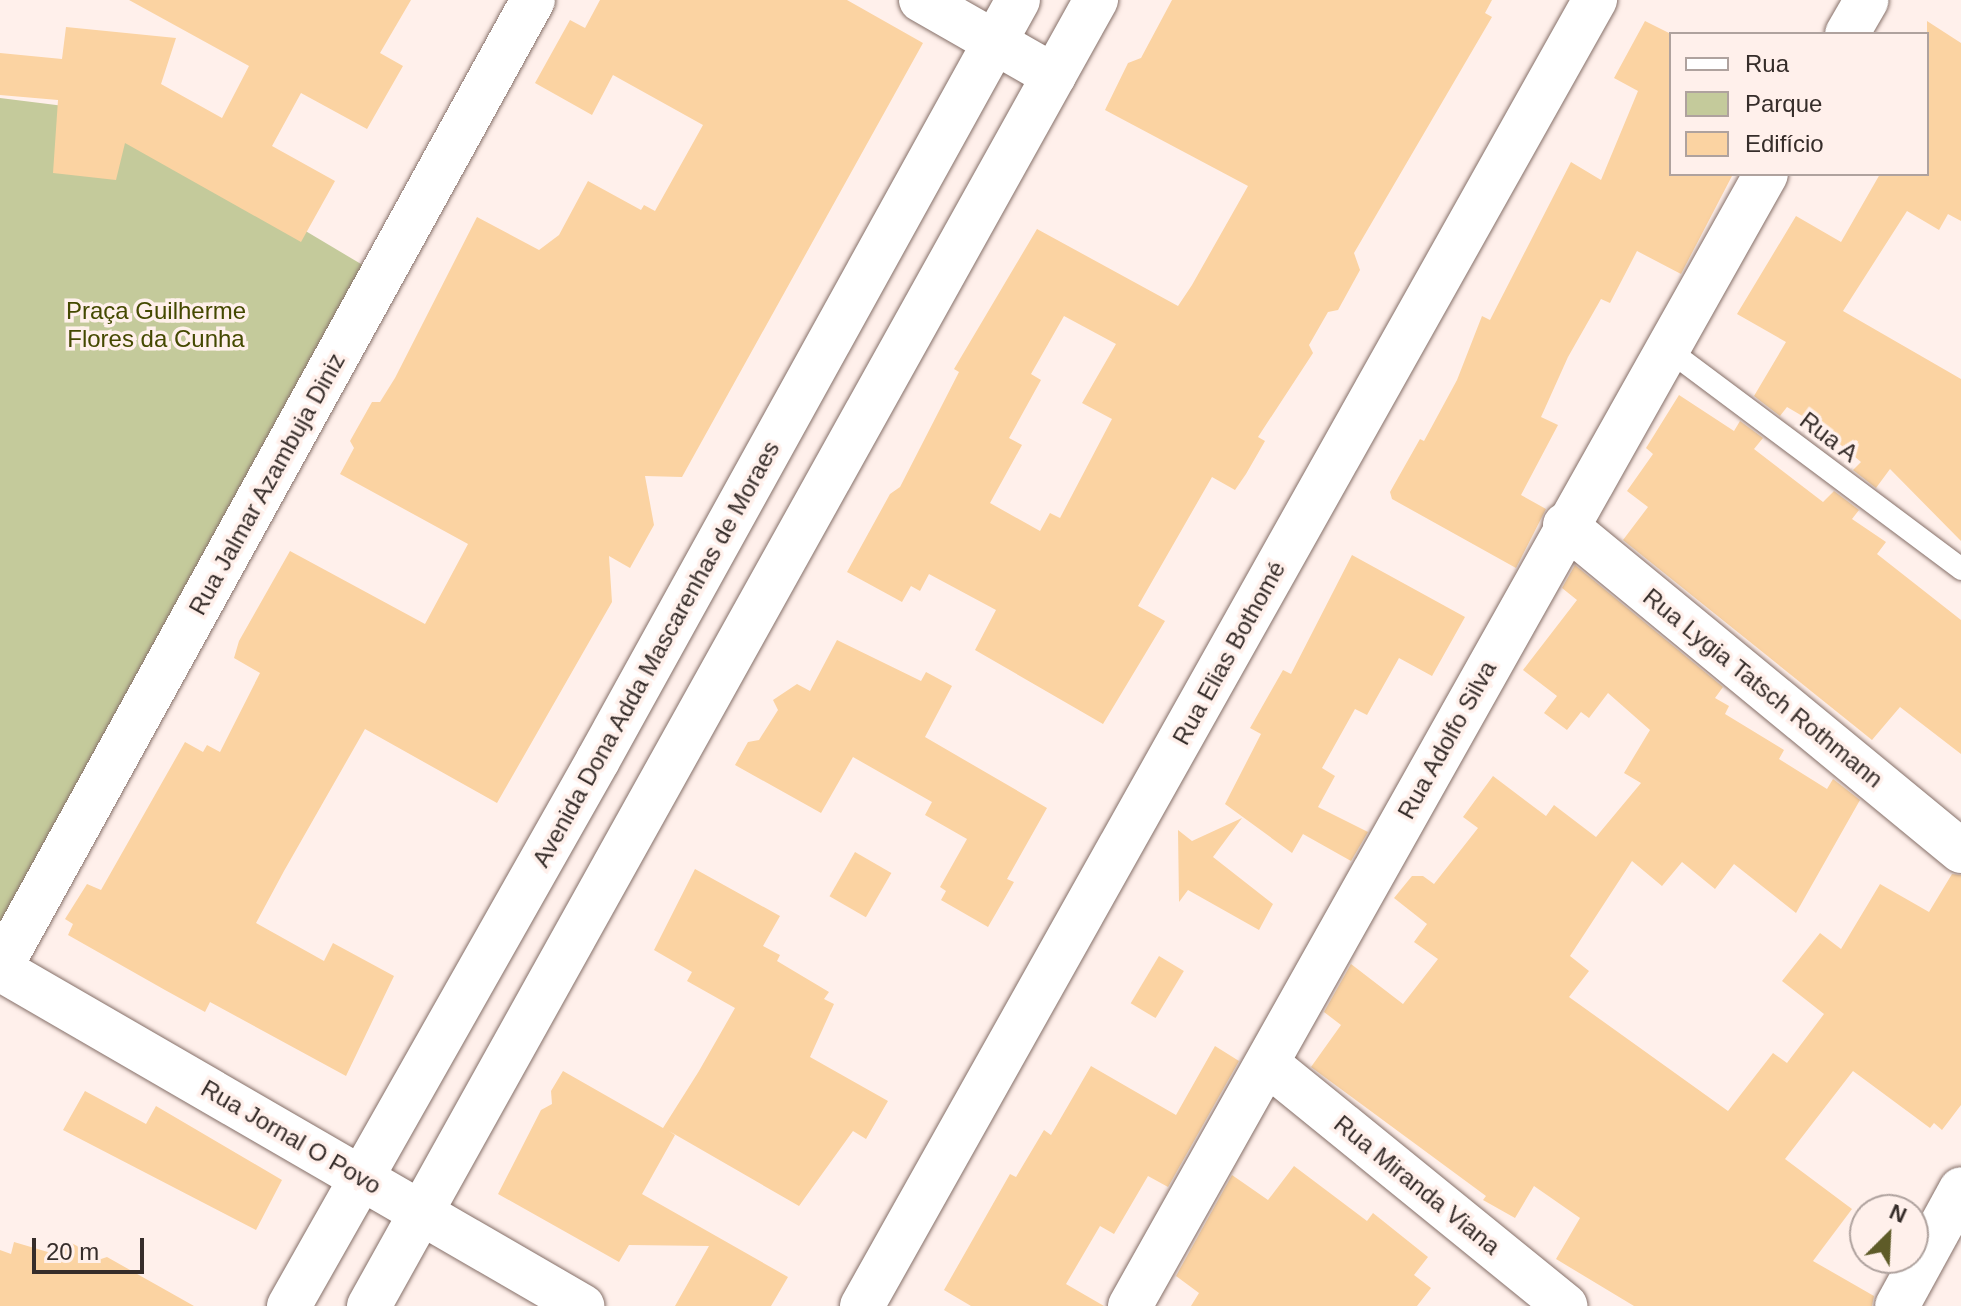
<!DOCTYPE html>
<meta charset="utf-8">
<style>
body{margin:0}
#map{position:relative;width:1961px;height:1306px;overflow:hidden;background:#fff0eb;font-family:Arial,sans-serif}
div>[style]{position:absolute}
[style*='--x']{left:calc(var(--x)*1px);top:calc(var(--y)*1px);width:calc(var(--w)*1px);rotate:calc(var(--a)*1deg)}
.green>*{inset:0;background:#c4ca9b}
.building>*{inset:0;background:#fbd3a2;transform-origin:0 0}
.roads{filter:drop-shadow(0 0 2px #867069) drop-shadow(0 0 2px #867069)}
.lane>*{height:22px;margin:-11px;padding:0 11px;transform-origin:11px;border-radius:11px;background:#fff}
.street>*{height:44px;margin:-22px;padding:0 22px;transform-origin:22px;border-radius:22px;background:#fff}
.secondary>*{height:44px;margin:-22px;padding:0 22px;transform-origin:22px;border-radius:22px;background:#fff}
span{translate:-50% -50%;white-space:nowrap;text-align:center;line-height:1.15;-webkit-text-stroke:7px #fff0eb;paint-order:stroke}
.park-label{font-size:24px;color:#444901}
.street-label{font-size:24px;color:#362d2a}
.legend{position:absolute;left:1669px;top:32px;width:260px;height:144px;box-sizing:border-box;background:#fff0eb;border:2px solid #afa29e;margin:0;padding:10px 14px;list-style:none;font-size:24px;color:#362d2a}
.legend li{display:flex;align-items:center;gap:16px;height:40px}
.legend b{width:40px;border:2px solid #afa29e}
.north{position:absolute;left:1849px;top:1194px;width:80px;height:80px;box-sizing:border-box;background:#fff0eb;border:2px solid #afa29e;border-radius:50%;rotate:24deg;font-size:22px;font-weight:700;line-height:32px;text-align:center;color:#362d2a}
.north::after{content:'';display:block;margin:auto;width:28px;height:36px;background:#5e5b28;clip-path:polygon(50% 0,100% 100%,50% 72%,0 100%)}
.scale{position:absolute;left:32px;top:1238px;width:112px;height:36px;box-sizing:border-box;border:4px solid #362d2a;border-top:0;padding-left:10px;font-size:24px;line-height:28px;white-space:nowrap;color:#362d2a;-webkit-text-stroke:6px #fff0eb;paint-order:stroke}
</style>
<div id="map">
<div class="green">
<div style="clip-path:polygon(0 98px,104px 111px,366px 267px,0 938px)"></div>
</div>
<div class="building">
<div style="clip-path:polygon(129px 0,411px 0,380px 53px,403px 66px,367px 129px,301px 93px,272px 146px,335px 181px,301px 242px,125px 143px,116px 180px,53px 173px,58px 100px,0 95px,0 53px,62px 59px,66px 27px,176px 38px,161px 84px,222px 118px,249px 66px)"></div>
<div style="clip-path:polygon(600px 0,847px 0,923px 43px,682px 477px,645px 476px,654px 525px,630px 568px,609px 556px,612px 602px,497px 803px,365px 729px,284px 871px,256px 923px,324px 961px,333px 943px,394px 976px,346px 1076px,210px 1002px,205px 1012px,165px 990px,68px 935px,73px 924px,65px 919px,87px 884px,101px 890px,185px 742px,203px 752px,207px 745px,220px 752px,260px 673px,234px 658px,239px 641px,290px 551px,425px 624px,468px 544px,340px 474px,354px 448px,350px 441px,372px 402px,380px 402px,395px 378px,477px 217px,539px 250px,559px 235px,588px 181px,641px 210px,644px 205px,655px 211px,703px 125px,613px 75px,592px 115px,535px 83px,570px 20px,585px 28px)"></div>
<div style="clip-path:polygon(evenodd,1172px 0,1492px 0,1485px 13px,1492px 17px,1354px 253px,1360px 270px,1338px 310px,1328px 312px,1309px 345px,1313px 353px,1258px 437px,1265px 441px,1246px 474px,1235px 490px,1212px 477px,1138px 606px,1165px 621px,1103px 724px,975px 650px,996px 610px,929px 574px,920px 591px,911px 586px,902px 602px,847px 572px,890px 494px,900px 487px,959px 372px,954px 369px,1037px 229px,1178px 306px,1192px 285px,1248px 186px,1105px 110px,1128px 63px,1141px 58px,1172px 0,1064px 316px,1116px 344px,1082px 403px,1112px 419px,1060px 518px,1050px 513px,1040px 531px,990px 503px,1022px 445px,1009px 438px,1041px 380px,1031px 374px,1064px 316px)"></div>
<div style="clip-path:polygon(1645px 21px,1671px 34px,1671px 174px,1733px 174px,1681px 274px,1637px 251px,1610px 303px,1601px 299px,1568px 357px,1541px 417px,1558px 425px,1521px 495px,1546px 509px,1516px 568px,1392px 499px,1390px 492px,1420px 439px,1424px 441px,1457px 380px,1482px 316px,1490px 320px,1571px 162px,1601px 180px,1638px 91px,1614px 78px)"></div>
<div style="clip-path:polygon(1927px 21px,1961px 43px,1961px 221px,1948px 214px,1939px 230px,1907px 211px,1843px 311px,1961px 379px,1961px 541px,1890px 469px,1876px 488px,1853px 470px,1861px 462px,1816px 424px,1787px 407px,1780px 416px,1754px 396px,1786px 342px,1737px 314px,1796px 216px,1841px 242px,1880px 174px,1927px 174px)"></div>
<div style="clip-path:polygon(1679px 395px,1734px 431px,1740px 421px,1763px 438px,1754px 449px,1823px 502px,1834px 491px,1859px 510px,1852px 519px,1886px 542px,1877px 554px,1961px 620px,1961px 754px,1900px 707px,1872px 740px,1623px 540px,1648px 507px,1627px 491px,1653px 454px,1646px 448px)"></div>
<div style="clip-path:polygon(1352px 555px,1465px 617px,1432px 676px,1399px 658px,1367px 715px,1355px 709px,1322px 768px,1335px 776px,1318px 807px,1368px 832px,1351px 861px,1303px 834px,1292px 853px,1225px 804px,1261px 734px,1250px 728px,1283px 670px,1291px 674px)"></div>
<div style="clip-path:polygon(1575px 565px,1723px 687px,1715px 698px,1729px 706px,1725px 714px,1784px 750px,1779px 759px,1827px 789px,1833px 779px,1860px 800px,1796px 913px,1734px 864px,1715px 889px,1682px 862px,1662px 886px,1632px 861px,1570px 956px,1589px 971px,1569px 997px,1728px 1111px,1773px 1053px,1787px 1063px,1824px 1014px,1782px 981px,1820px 933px,1841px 949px,1880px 884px,1929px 912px,1952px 874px,1961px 875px,1961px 1105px,1942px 1130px,1934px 1123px,1930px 1128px,1853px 1071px,1785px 1159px,1852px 1209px,1813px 1261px,1874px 1296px,1872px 1306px,1634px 1306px,1556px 1259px,1580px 1218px,1534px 1186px,1515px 1218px,1483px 1200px,1486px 1196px,1311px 1067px,1341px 1025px,1324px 1012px,1351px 964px,1403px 1004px,1438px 959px,1414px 942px,1427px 924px,1394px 898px,1412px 876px,1423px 876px,1434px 884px,1478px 828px,1463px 817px,1493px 776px,1546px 816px,1554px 805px,1596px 837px,1641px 783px,1624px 773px,1650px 730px,1608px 693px,1589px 718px,1581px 712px,1567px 730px,1544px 713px,1557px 696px,1523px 670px,1577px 600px,1562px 588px)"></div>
<div style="clip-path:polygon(837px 640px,921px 681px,926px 672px,952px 686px,925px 737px,1047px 808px,1007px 879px,1014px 882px,988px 927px,941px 900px,946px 891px,940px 887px,967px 839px,925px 815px,932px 802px,853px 757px,821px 813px,735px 765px,748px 742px,759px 740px,778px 710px,773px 700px,797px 684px,810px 691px)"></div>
<div style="clip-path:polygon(1242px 818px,1213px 857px,1273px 904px,1259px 930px,1188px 890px,1179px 902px,1178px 830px,1192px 841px)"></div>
<div style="left:855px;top:852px;width:42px;height:51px;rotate:30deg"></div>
<div style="clip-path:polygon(695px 869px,780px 916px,763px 946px,780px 955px,777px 961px,829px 992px,824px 999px,834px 1004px,810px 1057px,888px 1101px,866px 1139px,853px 1131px,799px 1206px,669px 1131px,675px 1135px,642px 1194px,788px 1277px,771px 1306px,675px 1306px,709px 1246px,629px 1245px,619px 1262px,498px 1194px,541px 1110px,552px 1104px,551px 1091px,563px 1071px,663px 1128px,699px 1071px,735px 1008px,687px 981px,692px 972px,654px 950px)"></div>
<div style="left:1159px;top:956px;width:29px;height:55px;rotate:31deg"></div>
<div style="clip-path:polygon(1215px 1046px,1239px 1061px,1168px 1187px,1148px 1176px,1114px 1234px,1100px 1226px,1066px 1284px,1104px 1306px,971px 1306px,944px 1290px,1010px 1174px,1016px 1177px,1044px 1130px,1051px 1135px,1091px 1066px,1176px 1115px)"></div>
<div style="clip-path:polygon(85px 1091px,146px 1124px,156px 1106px,282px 1180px,256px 1230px,63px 1130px)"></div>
<div style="clip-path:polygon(1294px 1166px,1367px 1221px,1373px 1213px,1428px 1257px,1414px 1275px,1431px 1288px,1417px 1306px,1191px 1306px,1199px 1293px,1176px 1276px,1232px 1175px,1268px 1200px)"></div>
<div style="clip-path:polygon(66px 1240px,101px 1259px,107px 1257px,194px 1306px,0 1306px,0 1250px,11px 1254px,14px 1242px,58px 1255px)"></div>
</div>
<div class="roads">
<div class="lane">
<div style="--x:1666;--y:348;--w:369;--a:36.8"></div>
</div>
<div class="street">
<div style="--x:1847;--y:34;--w:39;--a:-60"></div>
<div style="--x:1565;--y:525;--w:513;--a:39.46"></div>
<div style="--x:0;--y:968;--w:1105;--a:-61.16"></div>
<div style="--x:0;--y:969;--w:673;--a:30.07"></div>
<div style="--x:1269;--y:1065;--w:382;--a:39.1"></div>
<div style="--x:862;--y:1306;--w:1498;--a:-60.7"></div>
<div style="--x:1130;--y:1306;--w:1298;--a:-60.67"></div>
<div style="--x:1897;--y:1306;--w:133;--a:-61.3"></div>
</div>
<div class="secondary">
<div style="--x:921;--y:0;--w:153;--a:29.7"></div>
<div style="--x:289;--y:1306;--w:627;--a:-60.49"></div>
<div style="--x:598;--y:760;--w:868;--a:-61.07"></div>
<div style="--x:369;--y:1306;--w:1495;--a:-60.9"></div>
</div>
</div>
<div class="park-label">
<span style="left:156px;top:325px">Praça Guilherme<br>Flores da Cunha</span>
</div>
<div class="street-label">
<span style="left:1829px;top:437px;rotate:37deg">Rua A</span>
<span style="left:267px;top:484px;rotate:-61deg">Rua Jalmar Azambuja Diniz</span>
<span style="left:1229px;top:653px;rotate:-61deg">Rua Elias Bothomé</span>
<span style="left:656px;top:654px;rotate:-61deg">Avenida Dona Adda Mascarenhas de Moraes</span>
<span style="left:1763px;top:688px;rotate:39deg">Rua Lygia Tatsch Rothmann</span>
<span style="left:1447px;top:740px;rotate:-61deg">Rua Adolfo Silva</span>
<span style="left:291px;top:1137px;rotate:30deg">Rua Jornal O Povo</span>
<span style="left:1417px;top:1185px;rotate:39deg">Rua Miranda Viana</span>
</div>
<ul class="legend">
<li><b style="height:10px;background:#fff"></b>Rua</li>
<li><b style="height:22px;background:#c4ca9b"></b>Parque</li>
<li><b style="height:22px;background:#fbd3a2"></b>Edifício</li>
</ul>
<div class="north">N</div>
<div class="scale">20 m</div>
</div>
